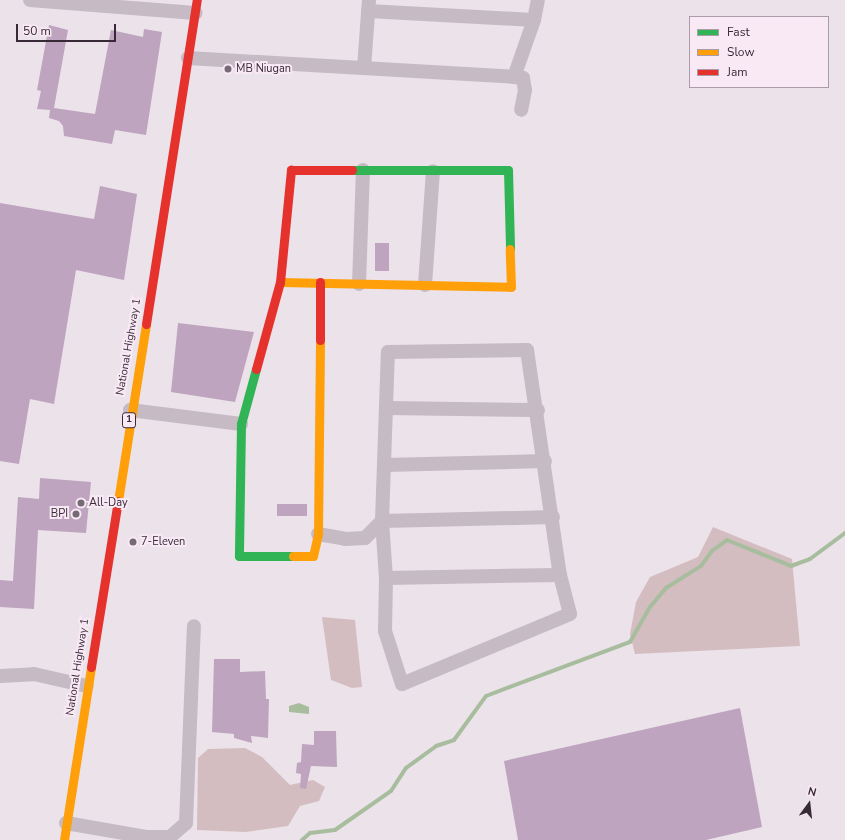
<!DOCTYPE html>
<style>
body{margin:0}
#map{position:relative;width:845px;height:840px;overflow:hidden;background:#ece2ea;font-family:"Nunito Sans",sans-serif}
div>[style]{position:absolute}
[style*='--x']{left:calc(var(--x)*1px);top:calc(var(--y)*1px);width:calc(var(--w)*1px);rotate:calc(var(--a)*1deg)}
.green>*{inset:0;background:#d4bdc0}
.water>*{inset:0;background:#a7bd9e}
.stream>*{height:4px;margin:-2px;padding:0 2px;transform-origin:2px;border-radius:2px;background:#a7bd9e}
.building>*{inset:0;background:#bea4bf;transform-origin:0 0}
.street>*{height:14px;margin:-7px;padding:0 7px;transform-origin:7px;border-radius:7px;background:#c6bac4}
.fast>*{height:9px;margin:-4.5px;padding:0 4.5px;transform-origin:4.5px;border-radius:4.5px;background:#30b455}
.slow>*{height:9px;margin:-4.5px;padding:0 4.5px;transform-origin:4.5px;border-radius:4.5px;background:#ff9f0a}
.jam>*{height:9px;margin:-4.5px;padding:0 4.5px;transform-origin:4.5px;border-radius:4.5px;background:#e5322d}
.dots>*{width:11px;height:11px;translate:-50% -50%;box-sizing:border-box;border:2px solid #f9e9f5;border-radius:50%}
span{translate:-50% -50%;white-space:nowrap;text-align:center;line-height:1.15;-webkit-text-stroke:4px #f9e9f5;paint-order:stroke}
.shield-label span{padding:1px 3px;background:#f9e9f5;border:1px solid;border-radius:3px;-webkit-text-stroke-width:0}
.shield-label{font-size:10px;color:#372936;font-weight:700}
.poi-label{font-size:11px;color:#372936}
.left{translate:0 -50%;text-align:left}
.right{translate:-100% -50%;text-align:right}
.street-label{font-size:11px;color:#372936}
.legend{position:absolute;left:689px;top:16px;width:140px;height:72px;box-sizing:border-box;background:#f9e9f5;border:1px solid #ab9ca9;margin:0;padding:5px 7px;list-style:none;font-size:12px;color:#372936}
.legend li{display:flex;align-items:center;gap:8px;height:20px}
.legend b{width:20px;border:1px solid #ab9ca9}
.north{position:absolute;left:789px;top:784px;width:40px;height:40px;-webkit-text-stroke:3px #f9e9f5;paint-order:stroke;rotate:15deg;font-size:11px;font-weight:700;line-height:16px;text-align:center;color:#372936}
.north::after{content:'';display:block;margin:auto;width:14px;height:18px;background:#372936;clip-path:polygon(50% 0,100% 100%,50% 72%,0 100%)}
.scale{position:absolute;left:16px;top:24px;width:100px;height:18px;box-sizing:border-box;border:2px solid #372936;border-top:0;padding-left:5px;font-size:12px;line-height:14px;white-space:nowrap;color:#372936;-webkit-text-stroke:3px #f9e9f5;paint-order:stroke}
</style>
<div id="map">
<div class="green">
<div style="clip-path:polygon(713px 527px,792px 559px,800px 646px,635px 654px,630px 634px,636px 602px,650px 577px,698px 557px)"></div>
<div style="clip-path:polygon(322px 617px,355px 620px,362px 687px,352px 688px,331px 680px)"></div>
<div style="clip-path:polygon(245px 748px,262px 757px,290px 785px,313px 780px,325px 787px,319px 801px,300px 806px,288px 826px,246px 832px,197px 830px,198px 758px,208px 749px)"></div>
</div>
<div class="water">
<div style="clip-path:polygon(299px 703px,309px 707px,309px 714px,289px 712px,289px 706px)"></div>
</div>
<div class="stream">
<div style="--x:302;--y:840;--w:11;--a:-41"></div>
<div style="--x:310;--y:833;--w:25;--a:-7"></div>
<div style="--x:335;--y:830;--w:68;--a:-34.9"></div>
<div style="--x:391;--y:791;--w:27;--a:-57"></div>
<div style="--x:406;--y:768;--w:37;--a:-36"></div>
<div style="--x:436;--y:746;--w:19;--a:-18"></div>
<div style="--x:454;--y:740;--w:54;--a:-54"></div>
<div style="--x:486;--y:696;--w:154;--a:-20.6"></div>
<div style="--x:630;--y:642;--w:40;--a:-60.3"></div>
<div style="--x:650;--y:607;--w:25;--a:-50"></div>
<div style="--x:666;--y:588;--w:41;--a:-32.2"></div>
<div style="--x:701;--y:566;--w:19;--a:-54"></div>
<div style="--x:712;--y:551;--w:19;--a:-36"></div>
<div style="--x:727;--y:540;--w:69;--a:22.1"></div>
<div style="--x:791;--y:566;--w:20;--a:-20"></div>
<div style="--x:810;--y:559;--w:44;--a:-36.6"></div>
</div>
<div class="building">
<div style="clip-path:polygon(49px 25px,68px 30px,54px 108px,95px 114px,111px 30px,143px 37px,144px 29px,162px 32px,146px 135px,115px 130px,112px 144px,64px 136px,63px 126px,59px 121px,49px 118px,50px 110px,37px 109px,41px 91px,37px 90px)"></div>
<div style="clip-path:polygon(100px 186px,137px 194px,124px 280px,76px 270px,54px 404px,30px 399px,19px 464px,0 461px,0 203px,94px 219px)"></div>
<div style="left:375px;top:243px;width:14px;height:28px"></div>
<div style="clip-path:polygon(178px 323px,254px 332px,235px 402px,171px 392px)"></div>
<div style="clip-path:polygon(40px 478px,91px 482px,86px 533px,38px 530px,34px 609px,0 607px,0 580px,13px 581px,18px 497px,39px 499px)"></div>
<div style="left:277px;top:504px;width:30px;height:12px"></div>
<div style="clip-path:polygon(214px 659px,240px 659px,240px 672px,265px 671px,266px 699px,269px 699px,268px 738px,251px 736px,252px 743px,234px 738px,234px 734px,212px 732px)"></div>
<div style="clip-path:polygon(740px 708px,762px 827px,706px 840px,518px 840px,504px 761px)"></div>
<div style="clip-path:polygon(314px 731px,336px 731px,337px 767px,311px 766px,306px 789px,300px 788px,301px 774px,296px 773px,297px 763px,301px 762px,302px 744px,314px 745px)"></div>
</div>
<div class="street">
<div style="--x:30;--y:0;--w:166;--a:4.5"></div>
<div style="--x:368;--y:11;--w:166;--a:3.1"></div>
<div style="--x:188;--y:58;--w:327;--a:3.3"></div>
<div style="--x:514;--y:77;--w:9;--a:6"></div>
<div style="--x:523;--y:78;--w:12;--a:81"></div>
<div style="--x:525;--y:90;--w:20;--a:101"></div>
<div style="--x:364;--y:68;--w:68;--a:-85.8"></div>
<div style="--x:514;--y:77;--w:60;--a:-70.7"></div>
<div style="--x:534;--y:20;--w:20;--a:-79"></div>
<div style="--x:359;--y:284;--w:114;--a:-88"></div>
<div style="--x:425;--y:285;--w:114;--a:-86"></div>
<div style="--x:527;--y:350;--w:227;--a:81.7"></div>
<div style="--x:560;--y:575;--w:40;--a:75.6"></div>
<div style="--x:570;--y:614;--w:182;--a:157.4"></div>
<div style="--x:402;--y:684;--w:56;--a:-107.8"></div>
<div style="--x:385;--y:631;--w:53;--a:-88.9"></div>
<div style="--x:386;--y:578;--w:57;--a:-94"></div>
<div style="--x:382;--y:521;--w:169;--a:-88"></div>
<div style="--x:388;--y:352;--w:139;--a:-0.8"></div>
<div style="--x:387;--y:408;--w:151;--a:0.8"></div>
<div style="--x:130;--y:410;--w:112;--a:7.2"></div>
<div style="--x:384;--y:465;--w:161;--a:-1.4"></div>
<div style="--x:318;--y:534;--w:27;--a:10"></div>
<div style="--x:345;--y:539;--w:20;--a:-3"></div>
<div style="--x:365;--y:538;--w:24;--a:-45"></div>
<div style="--x:382;--y:521;--w:171;--a:-1.3"></div>
<div style="--x:386;--y:578;--w:174;--a:-1"></div>
<div style="--x:0;--y:676;--w:34;--a:-3"></div>
<div style="--x:34;--y:674;--w:54;--a:12.8"></div>
<div style="--x:66;--y:823;--w:81;--a:9.9"></div>
<div style="--x:146;--y:837;--w:24;--a:0"></div>
<div style="--x:170;--y:837;--w:21;--a:-41"></div>
<div style="--x:186;--y:823;--w:197;--a:-87.7"></div>
</div>
<div class="fast">
<div style="--x:352;--y:170;--w:156;--a:0"></div>
<div style="--x:508;--y:170;--w:79;--a:88.5"></div>
<div style="--x:256;--y:369;--w:57;--a:105.3"></div>
<div style="--x:241;--y:424;--w:132;--a:90.9"></div>
<div style="--x:239;--y:556;--w:54;--a:0"></div>
</div>
<div class="slow">
<div style="--x:280;--y:282;--w:231;--a:1.2"></div>
<div style="--x:511;--y:287;--w:38;--a:-92"></div>
<div style="--x:118;--y:501;--w:179;--a:-81"></div>
<div style="--x:293;--y:556;--w:20;--a:0"></div>
<div style="--x:313;--y:556;--w:23;--a:-77"></div>
<div style="--x:318;--y:534;--w:194;--a:-89.4"></div>
<div style="--x:64;--y:840;--w:175;--a:-81.1"></div>
</div>
<div class="jam">
<div style="--x:146;--y:324;--w:328;--a:-81.1"></div>
<div style="--x:320;--y:340;--w:58;--a:-90"></div>
<div style="--x:256;--y:369;--w:90;--a:-74.6"></div>
<div style="--x:280;--y:282;--w:113;--a:-84.4"></div>
<div style="--x:291;--y:170;--w:61;--a:0"></div>
<div style="--x:91;--y:667;--w:168;--a:-80.8"></div>
</div>
<div class="dots">
<div style="left:228px;top:69px;background:#766a75"></div>
<div style="left:81px;top:503px;background:#766a75"></div>
<div style="left:76px;top:514px;background:#766a75"></div>
<div style="left:133px;top:542px;background:#766a75"></div>
</div>
<div class="shield-label">
<span style="left:129px;top:420px">1</span>
</div>
<div class="poi-label">
<span class="left" style="left:236px;top:69px">MB Niugan</span>
<span class="left" style="left:89px;top:503px">All-Day</span>
<span class="right" style="left:68px;top:514px">BPI</span>
<span class="left" style="left:141px;top:542px">7-Eleven</span>
</div>
<div class="street-label">
<span style="left:129px;top:347px;rotate:-80deg">National Highway 1</span>
<span style="left:78px;top:667px;rotate:-81deg">National Highway 1</span>
</div>
<ul class="legend">
<li><b style="height:5px;background:#30b455"></b>Fast</li>
<li><b style="height:5px;background:#ff9f0a"></b>Slow</li>
<li><b style="height:5px;background:#e5322d"></b>Jam</li>
</ul>
<div class="north">N</div>
<div class="scale">50 m</div>
</div>
